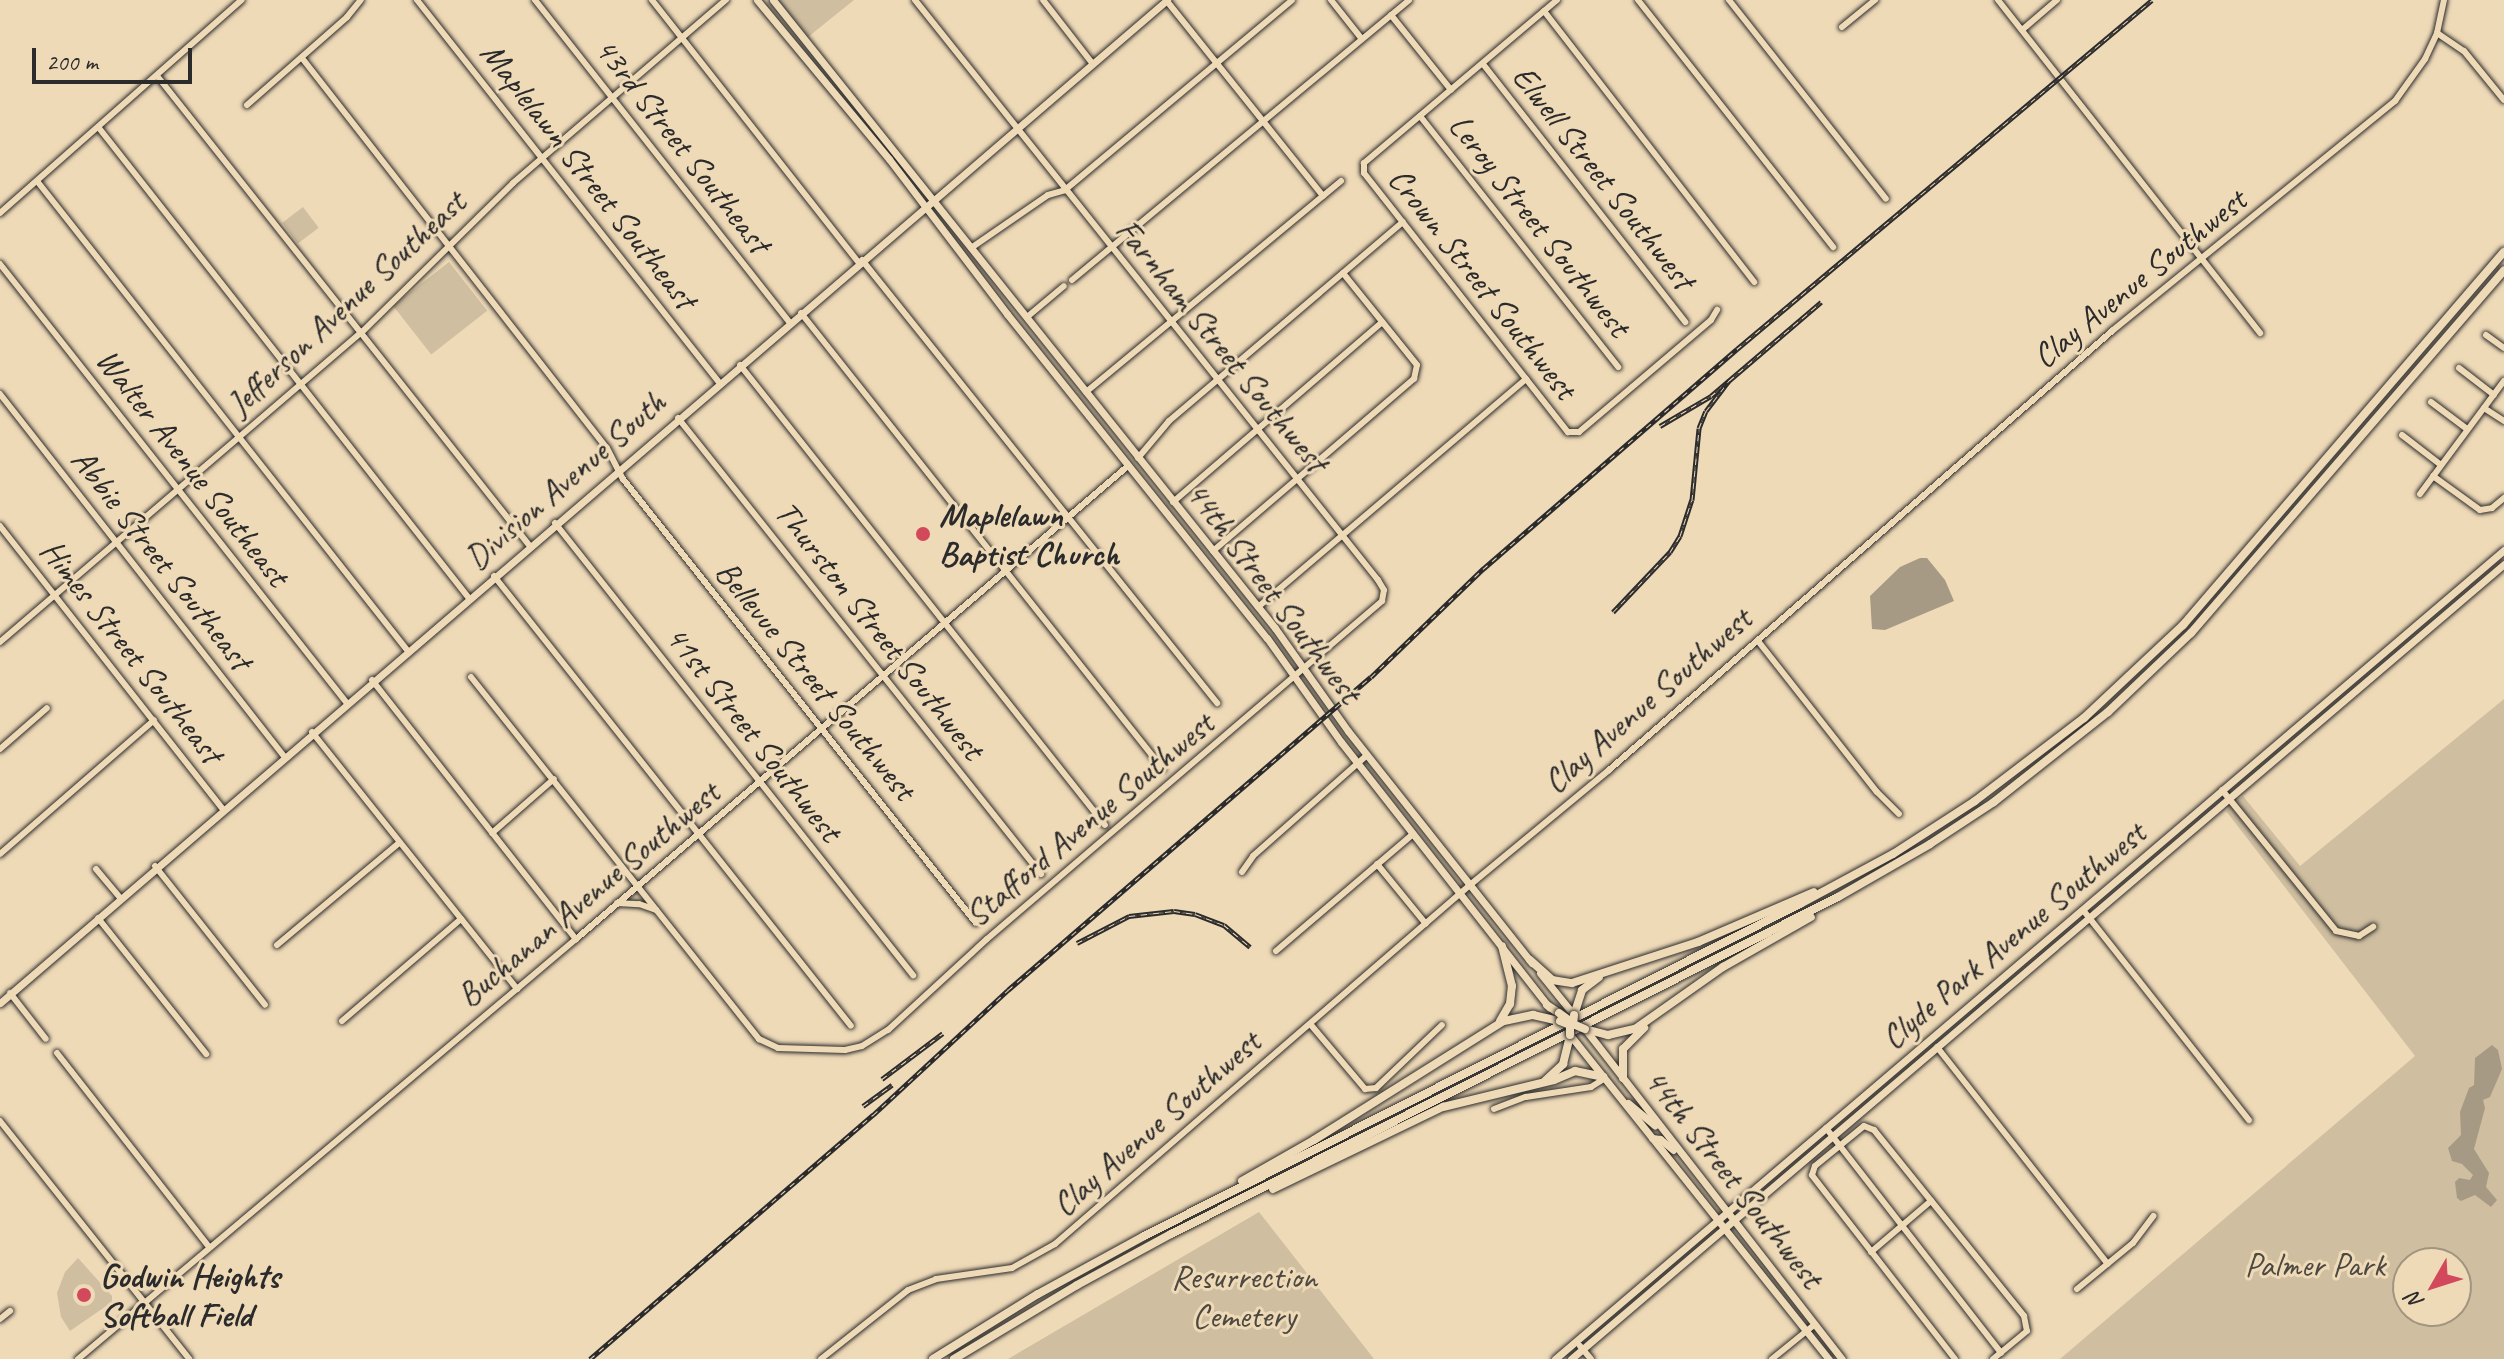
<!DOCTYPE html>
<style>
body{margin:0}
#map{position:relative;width:2504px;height:1359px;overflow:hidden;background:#efdab8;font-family:Caveat,sans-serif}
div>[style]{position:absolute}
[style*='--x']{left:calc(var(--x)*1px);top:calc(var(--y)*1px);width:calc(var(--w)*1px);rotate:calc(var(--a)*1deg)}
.green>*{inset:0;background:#cfbea0;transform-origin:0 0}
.water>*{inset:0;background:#a79a84}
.roads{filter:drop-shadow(0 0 2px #2b2b2b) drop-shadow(0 0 2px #2b2b2b)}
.minor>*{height:6px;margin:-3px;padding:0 3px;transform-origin:3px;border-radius:3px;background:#efdab8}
.major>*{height:7px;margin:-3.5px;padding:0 3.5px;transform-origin:3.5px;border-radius:3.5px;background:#efdab8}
.highway>*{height:8px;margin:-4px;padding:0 4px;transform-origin:4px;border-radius:4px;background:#efdab8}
.rail>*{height:5px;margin-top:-2.5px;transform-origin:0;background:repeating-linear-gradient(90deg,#efdab8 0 6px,#2b2b2b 0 12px);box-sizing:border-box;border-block:2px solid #2b2b2b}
.bridges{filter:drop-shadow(0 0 2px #2b2b2b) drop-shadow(0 0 2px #2b2b2b)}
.highway-bridge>*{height:8px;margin:-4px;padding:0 4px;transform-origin:4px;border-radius:4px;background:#efdab8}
.dots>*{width:22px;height:22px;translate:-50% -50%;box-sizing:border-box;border:4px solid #efdab8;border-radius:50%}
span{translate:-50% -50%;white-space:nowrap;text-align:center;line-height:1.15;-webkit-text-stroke:6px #efdab8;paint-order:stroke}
.street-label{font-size:34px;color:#2b2b2b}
.poi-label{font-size:34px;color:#2b2b2b;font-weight:700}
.left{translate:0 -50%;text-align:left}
.park-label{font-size:34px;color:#4c4842}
.north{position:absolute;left:2392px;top:1247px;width:80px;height:80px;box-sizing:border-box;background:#efdab8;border:2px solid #a19480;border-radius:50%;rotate:231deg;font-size:22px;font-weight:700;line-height:32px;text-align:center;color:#2b2b2b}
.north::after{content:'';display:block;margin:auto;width:28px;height:36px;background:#d1495b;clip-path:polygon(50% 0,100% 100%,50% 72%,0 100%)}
.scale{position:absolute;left:32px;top:48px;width:160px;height:36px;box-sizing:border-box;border:4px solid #2b2b2b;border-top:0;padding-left:10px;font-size:24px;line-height:28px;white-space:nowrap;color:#2b2b2b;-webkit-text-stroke:6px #efdab8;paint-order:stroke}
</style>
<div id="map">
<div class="green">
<div style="clip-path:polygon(778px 0,854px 0,808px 37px)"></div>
<div style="left:303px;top:207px;width:26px;height:26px;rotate:53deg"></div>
<div style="left:449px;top:262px;width:62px;height:71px;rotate:52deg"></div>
<div style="clip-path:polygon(evenodd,2504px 699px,2504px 1359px,2060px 1359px,2415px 1056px,2226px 811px,2243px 796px,2300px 866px,2504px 699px,2408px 1263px,2456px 1263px,2456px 1311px,2408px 1311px,2408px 1263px)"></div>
<div style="clip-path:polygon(1259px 1212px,1374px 1359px,1008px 1359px)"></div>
<div style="clip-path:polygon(78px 1258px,112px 1296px,112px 1302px,70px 1331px,61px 1317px,57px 1293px,65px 1272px)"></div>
</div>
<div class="water">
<div style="clip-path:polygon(1920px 558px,1927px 558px,1945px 580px,1954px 601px,1885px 630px,1872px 629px,1870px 596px,1900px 567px)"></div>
<div style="clip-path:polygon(2492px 1045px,2498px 1050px,2502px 1069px,2490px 1097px,2483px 1100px,2485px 1108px,2474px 1149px,2489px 1173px,2486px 1187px,2497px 1200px,2491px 1207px,2475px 1195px,2461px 1201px,2457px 1198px,2455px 1182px,2459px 1178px,2470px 1180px,2473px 1175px,2462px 1164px,2452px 1161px,2448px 1148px,2461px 1135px,2460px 1112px,2469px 1088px,2474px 1085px,2475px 1058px)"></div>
</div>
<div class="roads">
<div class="minor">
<div style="--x:417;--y:0;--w:488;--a:51.7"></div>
<div style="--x:535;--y:0;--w:412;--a:51.7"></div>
<div style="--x:652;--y:0;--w:335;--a:51.8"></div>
<div style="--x:1043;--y:0;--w:80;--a:52.1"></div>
<div style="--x:1166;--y:0;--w:251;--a:51.3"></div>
<div style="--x:1331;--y:0;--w:48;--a:51.7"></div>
<div style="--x:1557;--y:0;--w:253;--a:139.8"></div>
<div style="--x:1364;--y:163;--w:10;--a:90"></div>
<div style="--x:1364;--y:173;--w:330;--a:51.8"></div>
<div style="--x:1568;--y:432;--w:11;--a:0"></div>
<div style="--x:1579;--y:432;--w:173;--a:-40.3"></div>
<div style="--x:1711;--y:320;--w:12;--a:-59"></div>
<div style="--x:1638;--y:0;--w:315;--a:51.7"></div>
<div style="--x:1729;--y:0;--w:253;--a:51.7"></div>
<div style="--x:1998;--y:0;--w:424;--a:51.8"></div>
<div style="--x:1544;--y:11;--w:343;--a:52.2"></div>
<div style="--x:1391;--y:15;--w:96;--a:51.3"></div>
<div style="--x:1842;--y:27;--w:43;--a:-39.3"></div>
<div style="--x:2022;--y:30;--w:46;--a:-40.6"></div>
<div style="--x:2437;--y:33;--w:32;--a:34"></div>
<div style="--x:2464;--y:51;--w:63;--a:50.8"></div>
<div style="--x:302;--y:58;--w:495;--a:52"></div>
<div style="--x:607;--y:448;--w:35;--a:63"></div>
<div style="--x:623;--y:479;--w:567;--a:51.51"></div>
<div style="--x:1483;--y:64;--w:328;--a:51.9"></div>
<div style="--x:158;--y:77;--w:597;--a:51.59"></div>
<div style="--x:247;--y:105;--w:133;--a:-41.3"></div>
<div style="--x:347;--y:17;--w:22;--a:-51"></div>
<div style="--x:1420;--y:116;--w:320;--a:51.7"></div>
<div style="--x:99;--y:128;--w:597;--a:51.81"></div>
<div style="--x:37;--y:181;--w:597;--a:51.73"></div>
<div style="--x:0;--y:213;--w:322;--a:-41.4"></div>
<div style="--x:971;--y:248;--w:93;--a:-34.5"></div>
<div style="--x:1048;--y:195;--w:18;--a:-16"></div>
<div style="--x:1065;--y:190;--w:296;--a:-39.9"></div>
<div style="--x:862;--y:260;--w:568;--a:51.29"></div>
<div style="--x:0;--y:264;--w:558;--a:51.69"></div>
<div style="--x:1072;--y:280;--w:438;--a:-39.7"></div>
<div style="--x:801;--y:313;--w:582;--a:51.56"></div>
<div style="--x:1027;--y:317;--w:48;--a:-40"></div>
<div style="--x:2486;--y:335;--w:22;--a:36"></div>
<div style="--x:740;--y:365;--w:587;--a:51.57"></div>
<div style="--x:2459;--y:368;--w:44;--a:37.6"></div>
<div style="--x:1086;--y:392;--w:331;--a:-39.6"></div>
<div style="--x:0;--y:394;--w:460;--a:51.9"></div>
<div style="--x:2431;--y:402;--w:45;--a:36.9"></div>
<div style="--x:2484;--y:408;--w:24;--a:33"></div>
<div style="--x:678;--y:418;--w:583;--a:51.48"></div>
<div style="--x:2402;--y:435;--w:49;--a:37.6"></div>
<div style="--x:1138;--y:458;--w:48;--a:-50"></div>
<div style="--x:1169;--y:421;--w:307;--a:-40.4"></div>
<div style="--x:2433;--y:476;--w:58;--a:35.9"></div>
<div style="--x:2480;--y:510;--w:12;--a:-9"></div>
<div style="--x:2492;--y:508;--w:16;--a:-40"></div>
<div style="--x:2420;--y:494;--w:141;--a:-53.4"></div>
<div style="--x:1173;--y:502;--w:276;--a:-40.7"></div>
<div style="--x:555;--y:523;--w:577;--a:51.62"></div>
<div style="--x:0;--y:526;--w:360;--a:51.8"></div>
<div style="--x:1213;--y:551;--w:265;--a:-40.6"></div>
<div style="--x:1414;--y:379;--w:14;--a:-78"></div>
<div style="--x:1417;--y:365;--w:118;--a:-128.8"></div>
<div style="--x:494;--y:576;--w:574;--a:51.57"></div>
<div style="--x:1258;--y:607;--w:352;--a:-40.4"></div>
<div style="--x:1758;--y:641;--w:192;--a:51.8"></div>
<div style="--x:1877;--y:792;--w:31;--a:45"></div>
<div style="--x:0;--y:642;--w:477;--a:-40.6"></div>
<div style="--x:362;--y:332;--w:212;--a:-44.6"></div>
<div style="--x:513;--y:183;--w:281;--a:-40.7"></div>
<div style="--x:471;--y:677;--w:463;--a:51.5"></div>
<div style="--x:759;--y:1039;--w:21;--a:25"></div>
<div style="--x:778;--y:1048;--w:67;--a:1.7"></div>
<div style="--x:845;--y:1050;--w:17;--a:-13"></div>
<div style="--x:862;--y:1046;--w:31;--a:-32"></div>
<div style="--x:888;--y:1030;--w:134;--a:-42.6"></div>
<div style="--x:987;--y:939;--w:520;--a:-40.55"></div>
<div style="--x:1382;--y:601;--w:11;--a:-80"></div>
<div style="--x:1384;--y:590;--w:12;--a:-121"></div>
<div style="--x:1378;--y:580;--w:742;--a:-128.6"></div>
<div style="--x:372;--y:680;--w:330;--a:51.8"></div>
<div style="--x:312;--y:732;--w:329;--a:51.4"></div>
<div style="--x:0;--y:749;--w:62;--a:-41.1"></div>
<div style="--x:2222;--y:790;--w:181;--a:51"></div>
<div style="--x:2336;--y:931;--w:24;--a:12"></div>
<div style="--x:2359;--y:936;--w:17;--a:-33"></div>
<div style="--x:492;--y:833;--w:82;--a:-41.1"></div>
<div style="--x:0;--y:854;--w:204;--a:-41"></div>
<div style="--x:1377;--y:864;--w:77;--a:50.8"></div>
<div style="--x:155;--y:866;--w:177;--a:51.6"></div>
<div style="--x:96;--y:869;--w:38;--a:50"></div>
<div style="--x:1242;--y:872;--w:19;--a:-55"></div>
<div style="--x:1253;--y:856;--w:152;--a:-41.5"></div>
<div style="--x:617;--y:903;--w:22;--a:3"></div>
<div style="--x:639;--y:904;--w:18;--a:19"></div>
<div style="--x:2083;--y:910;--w:268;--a:51.7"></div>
<div style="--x:98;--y:918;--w:174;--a:51.5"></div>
<div style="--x:277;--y:945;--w:160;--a:-39.9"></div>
<div style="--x:1276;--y:951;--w:180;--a:-40.5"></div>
<div style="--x:10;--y:993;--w:58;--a:52"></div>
<div style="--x:342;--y:1021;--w:157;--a:-40.6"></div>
<div style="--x:1311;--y:1025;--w:84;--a:49.8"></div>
<div style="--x:1365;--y:1089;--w:11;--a:-5"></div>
<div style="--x:1376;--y:1088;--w:91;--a:-43.7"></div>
<div style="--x:1937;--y:1047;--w:276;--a:51.8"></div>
<div style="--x:57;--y:1053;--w:246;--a:51.9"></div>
<div style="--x:1494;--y:1109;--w:34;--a:-21"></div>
<div style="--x:1526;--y:1097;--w:66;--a:-8.7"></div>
<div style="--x:1591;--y:1087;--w:15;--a:-32"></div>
<div style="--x:0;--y:1121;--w:304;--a:51.5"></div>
<div style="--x:1826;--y:1128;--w:285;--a:52.1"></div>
<div style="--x:1871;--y:1252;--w:79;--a:-40.4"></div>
<div style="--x:2077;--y:1289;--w:72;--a:-39.4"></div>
<div style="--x:2133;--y:1243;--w:34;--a:-53"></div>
<div style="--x:0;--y:1319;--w:13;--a:-39"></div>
<div style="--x:1580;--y:1346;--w:17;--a:50"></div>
<div style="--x:78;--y:1359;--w:651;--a:-40.14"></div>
<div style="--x:576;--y:939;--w:728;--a:-40.6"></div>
<div style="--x:821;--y:1359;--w:111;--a:-38.4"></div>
<div style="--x:908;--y:1290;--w:30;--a:-21"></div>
<div style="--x:936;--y:1279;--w:77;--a:-8.2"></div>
<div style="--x:1012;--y:1268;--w:49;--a:-29.2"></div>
<div style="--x:1055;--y:1244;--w:549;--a:-40.86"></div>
<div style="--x:1470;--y:885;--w:180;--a:-39.6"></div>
<div style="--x:1609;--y:770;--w:668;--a:-41.11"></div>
<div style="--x:2112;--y:331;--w:365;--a:-39.1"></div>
<div style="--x:2395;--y:101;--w:52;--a:-54.5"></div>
<div style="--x:2425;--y:59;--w:29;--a:-65"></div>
<div style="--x:2437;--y:33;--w:34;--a:-78"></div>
<div style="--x:1772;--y:1359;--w:54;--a:-39"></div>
<div style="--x:1955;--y:1359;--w:233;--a:-127.9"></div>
<div style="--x:1812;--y:1175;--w:9;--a:-72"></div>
<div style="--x:1815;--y:1166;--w:63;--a:-39.2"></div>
<div style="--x:1864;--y:1126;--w:11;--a:22"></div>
<div style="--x:1874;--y:1130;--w:239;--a:51.1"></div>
<div style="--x:2024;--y:1316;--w:15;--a:79"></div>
<div style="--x:2027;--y:1331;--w:44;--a:140.5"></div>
</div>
<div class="major">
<div style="--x:757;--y:0;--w:207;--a:50.3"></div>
<div style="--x:889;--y:159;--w:195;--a:52.7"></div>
<div style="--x:1007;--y:314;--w:415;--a:51.3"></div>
<div style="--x:1267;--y:638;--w:128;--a:54.6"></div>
<div style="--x:1341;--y:742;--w:337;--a:51.9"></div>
<div style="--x:773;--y:0;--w:804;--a:51.36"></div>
<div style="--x:1275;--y:628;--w:126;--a:54.7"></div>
<div style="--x:1348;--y:731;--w:296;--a:51.6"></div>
<div style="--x:1540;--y:973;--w:54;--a:51"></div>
<div style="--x:0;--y:1003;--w:1539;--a:-40.68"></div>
<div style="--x:1585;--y:1029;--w:418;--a:52.1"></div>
<div style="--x:1570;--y:1035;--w:415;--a:51.4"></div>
<div style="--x:1628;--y:1103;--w:35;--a:40"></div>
<div style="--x:1652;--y:1138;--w:8;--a:7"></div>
<div style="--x:1660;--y:1139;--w:17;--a:40"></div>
<div style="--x:1555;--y:1359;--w:1247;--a:-40.45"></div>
<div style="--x:1571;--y:1359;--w:1226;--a:-40.43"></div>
</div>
<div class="highway">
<div style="--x:1530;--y:960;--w:30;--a:42"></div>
<div style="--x:1552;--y:980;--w:20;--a:9"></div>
<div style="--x:1572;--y:983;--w:133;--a:-18"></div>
<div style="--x:1698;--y:942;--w:126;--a:-23.3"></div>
<div style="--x:1547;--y:1005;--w:14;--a:34"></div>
<div style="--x:1574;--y:1015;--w:26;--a:-72"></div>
<div style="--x:1582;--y:990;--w:21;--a:-37"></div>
<div style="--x:1500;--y:1021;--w:20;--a:-60"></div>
<div style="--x:1510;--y:1004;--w:18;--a:-84"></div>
<div style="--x:1512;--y:986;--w:41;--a:-104"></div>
<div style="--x:1585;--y:1029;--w:24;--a:15"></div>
<div style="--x:1608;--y:1035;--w:28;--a:-13"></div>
<div style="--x:1635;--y:1029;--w:108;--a:-35.2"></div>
<div style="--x:1723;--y:967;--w:101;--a:-29.6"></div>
<div style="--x:1623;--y:1078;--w:29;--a:-90"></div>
<div style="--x:1623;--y:1049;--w:30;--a:-45"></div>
<div style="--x:1545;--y:1081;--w:25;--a:-43"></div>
<div style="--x:1563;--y:1064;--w:30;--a:-76"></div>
<div style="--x:1242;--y:1181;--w:83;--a:-29.7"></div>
<div style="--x:1314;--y:1140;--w:224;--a:-32.1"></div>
<div style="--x:1504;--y:1021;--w:30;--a:-12"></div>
<div style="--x:1533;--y:1015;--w:28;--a:13"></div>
<div style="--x:1273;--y:1189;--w:189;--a:-25.8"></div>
<div style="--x:1443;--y:1107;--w:114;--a:-13.7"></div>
<div style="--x:1554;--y:1080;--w:23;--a:-23"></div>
<div style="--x:1575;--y:1071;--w:29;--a:12"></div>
<div style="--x:933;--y:1359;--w:123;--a:-31.8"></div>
<div style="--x:1038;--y:1294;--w:121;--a:-28.7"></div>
<div style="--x:1144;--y:1236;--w:735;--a:-26.84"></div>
<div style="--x:1800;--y:904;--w:106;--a:-28.3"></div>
<div style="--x:1893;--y:854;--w:98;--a:-32.9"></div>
<div style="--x:1975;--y:801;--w:137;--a:-37.3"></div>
<div style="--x:2084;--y:718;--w:136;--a:-43.2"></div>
<div style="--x:2183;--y:625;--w:492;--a:-49.3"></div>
<div style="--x:954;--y:1359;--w:144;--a:-31"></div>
<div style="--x:1077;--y:1285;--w:107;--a:-28.5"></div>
<div style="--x:1171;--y:1234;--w:747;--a:-26.81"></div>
<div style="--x:1838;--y:897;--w:106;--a:-29.9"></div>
<div style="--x:1930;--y:844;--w:77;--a:-33.3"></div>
<div style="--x:1994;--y:802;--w:145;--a:-38.3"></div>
<div style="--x:2108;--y:712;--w:115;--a:-43.6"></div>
<div style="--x:2191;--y:633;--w:479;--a:-49.2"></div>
</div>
</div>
<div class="rail">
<div style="--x:1660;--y:426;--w:59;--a:-30.5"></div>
<div style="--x:1711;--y:396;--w:145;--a:-40.5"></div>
<div style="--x:1613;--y:612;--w:83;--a:-46.5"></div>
<div style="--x:1670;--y:552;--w:19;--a:-58"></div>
<div style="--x:1680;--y:536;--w:38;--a:-72"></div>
<div style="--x:1692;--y:500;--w:72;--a:-84.4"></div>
<div style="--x:1699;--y:428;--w:18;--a:-68"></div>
<div style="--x:1706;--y:411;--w:38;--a:-53"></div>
<div style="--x:1077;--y:943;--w:59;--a:-27.4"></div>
<div style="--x:1129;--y:916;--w:45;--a:-6.3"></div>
<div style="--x:1174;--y:911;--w:21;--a:8"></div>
<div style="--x:1195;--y:914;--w:31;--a:21"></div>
<div style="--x:1224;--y:925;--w:34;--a:40"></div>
<div style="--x:882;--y:1079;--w:76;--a:-37"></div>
<div style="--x:863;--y:1106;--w:36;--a:-36"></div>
<div style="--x:590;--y:1359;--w:374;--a:-40.8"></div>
<div style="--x:873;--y:1115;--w:184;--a:-42.8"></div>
<div style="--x:1008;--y:990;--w:479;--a:-40.8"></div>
<div style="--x:1371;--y:677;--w:156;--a:-44"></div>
<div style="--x:1483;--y:569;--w:336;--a:-40.9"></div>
<div style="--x:1737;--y:349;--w:542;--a:-40.06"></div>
</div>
<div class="bridges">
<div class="highway-bridge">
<div style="--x:1559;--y:1013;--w:14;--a:36"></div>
<div style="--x:1574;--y:1015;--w:9;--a:96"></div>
<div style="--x:1573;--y:1024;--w:13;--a:23"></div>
<div style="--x:1560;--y:1021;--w:11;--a:22"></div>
<div style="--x:1570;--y:1025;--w:10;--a:90"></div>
</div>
</div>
<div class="dots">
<div style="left:923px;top:534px;background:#d1495b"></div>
<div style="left:84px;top:1295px;background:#d1495b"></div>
</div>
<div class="street-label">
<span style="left:683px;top:145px;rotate:52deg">43rd Street Southeast</span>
<span style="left:589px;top:175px;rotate:52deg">Maplelawn Street Southeast</span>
<span style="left:1604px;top:177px;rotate:52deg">Elwell Street Southwest</span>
<span style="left:1540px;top:225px;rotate:52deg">Leroy Street Southwest</span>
<span style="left:2139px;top:278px;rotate:-39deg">Clay Avenue Southwest</span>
<span style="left:1483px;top:283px;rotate:52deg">Crown Street Southwest</span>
<span style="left:346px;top:303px;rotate:-43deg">Jefferson Avenue Southeast</span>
<span style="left:1222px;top:345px;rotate:51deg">Farnham Street Southwest</span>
<span style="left:193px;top:467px;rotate:52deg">Walter Avenue Southeast</span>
<span style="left:565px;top:480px;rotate:-41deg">Division Avenue South</span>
<span style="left:162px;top:559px;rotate:52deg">Abbie Street Southeast</span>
<span style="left:1274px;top:592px;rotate:53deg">44th Street Southwest</span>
<span style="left:880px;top:630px;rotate:52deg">Thurston Street Southwest</span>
<span style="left:132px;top:651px;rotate:52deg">Himes Street Southeast</span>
<span style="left:816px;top:680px;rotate:51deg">Bellevue Street Southwest</span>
<span style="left:1647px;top:700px;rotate:-41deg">Clay Avenue Southwest</span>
<span style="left:754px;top:733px;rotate:52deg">41st Street Southwest</span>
<span style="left:1089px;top:819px;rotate:-40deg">Stafford Avenue Southwest</span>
<span style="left:588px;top:894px;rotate:-40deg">Buchanan Avenue Southwest</span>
<span style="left:2013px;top:935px;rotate:-40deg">Clyde Park Avenue Southwest</span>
<span style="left:1156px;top:1123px;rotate:-41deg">Clay Avenue Southwest</span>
<span style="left:1734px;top:1178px;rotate:52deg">44th Street Southwest</span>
</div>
<div class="poi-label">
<span class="left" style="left:939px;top:534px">Maplelawn<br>Baptist Church</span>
<span class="left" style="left:100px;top:1295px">Godwin Heights<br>Softball Field</span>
</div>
<div class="park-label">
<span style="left:2315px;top:1265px">Palmer Park</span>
<span style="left:1244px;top:1296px">Resurrection<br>Cemetery</span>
</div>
<div class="north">N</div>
<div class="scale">200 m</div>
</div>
